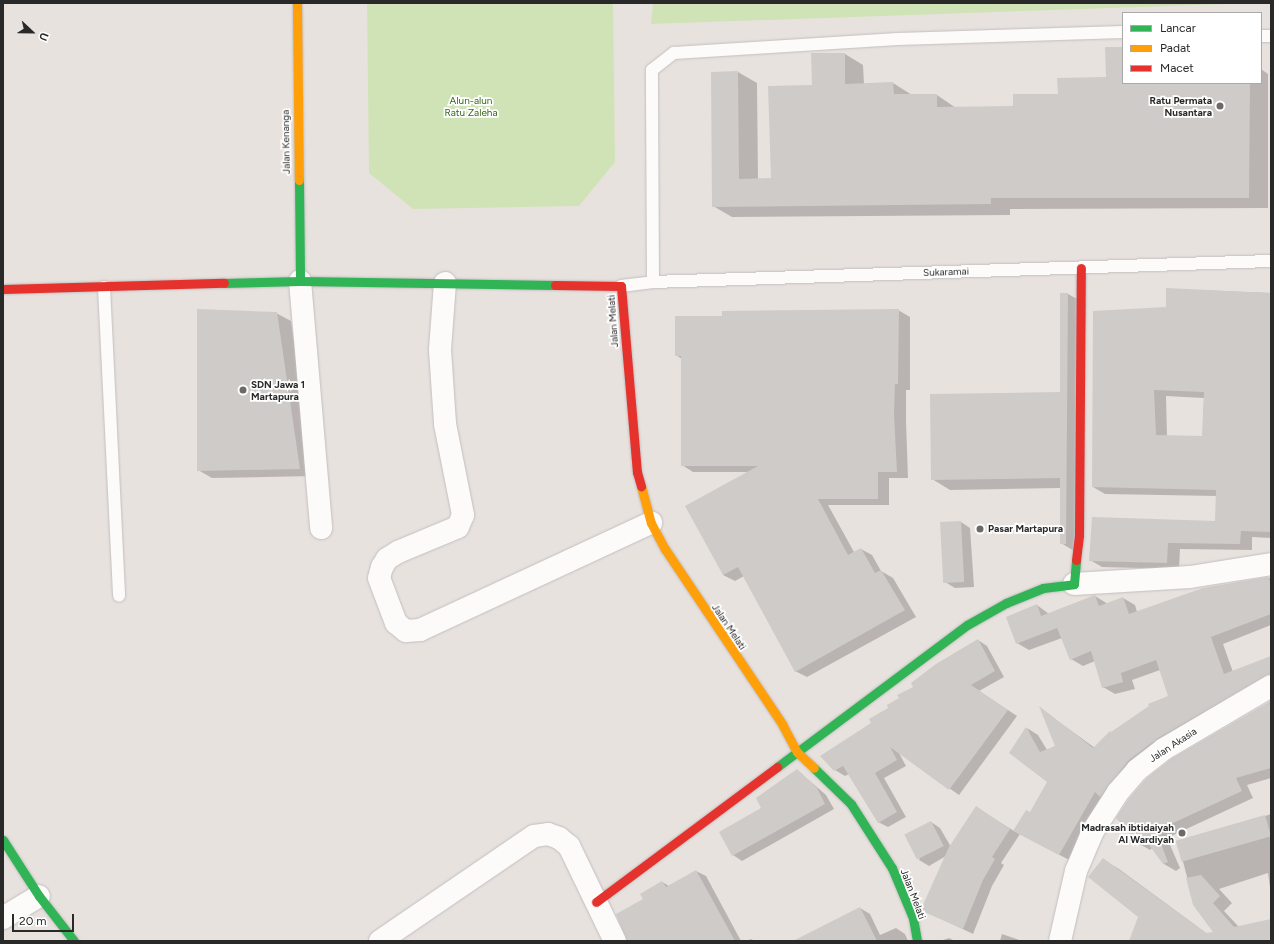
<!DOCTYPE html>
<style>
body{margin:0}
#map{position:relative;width:1274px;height:944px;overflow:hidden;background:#e8e2de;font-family:Figtree,sans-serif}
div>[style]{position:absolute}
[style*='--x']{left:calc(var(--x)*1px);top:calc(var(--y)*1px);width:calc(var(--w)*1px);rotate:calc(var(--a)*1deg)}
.green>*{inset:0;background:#d0e3b6}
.shadow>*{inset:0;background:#0003}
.building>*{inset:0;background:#cecbc8;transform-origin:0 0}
.roads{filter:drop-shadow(0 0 1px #c1bfc0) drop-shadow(0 0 1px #c1bfc0)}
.lane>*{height:12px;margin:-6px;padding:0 6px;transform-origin:6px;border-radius:6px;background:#fcfbfa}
.street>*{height:22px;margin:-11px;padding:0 11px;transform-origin:11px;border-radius:11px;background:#fcfbfa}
.fast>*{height:9px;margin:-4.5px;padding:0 4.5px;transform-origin:4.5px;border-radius:4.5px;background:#30b455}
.slow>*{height:9px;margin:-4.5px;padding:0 4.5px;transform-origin:4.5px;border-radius:4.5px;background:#ff9f0a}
.jam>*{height:9px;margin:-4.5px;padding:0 4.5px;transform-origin:4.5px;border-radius:4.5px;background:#e5322d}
.dots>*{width:11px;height:11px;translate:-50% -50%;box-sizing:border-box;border:2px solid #fff;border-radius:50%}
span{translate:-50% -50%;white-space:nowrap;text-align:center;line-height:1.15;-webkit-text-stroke:3.5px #fff;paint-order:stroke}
.park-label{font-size:10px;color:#356718}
.poi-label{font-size:10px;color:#292929;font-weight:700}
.right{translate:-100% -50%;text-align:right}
.left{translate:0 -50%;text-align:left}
.street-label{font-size:10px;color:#292929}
.frame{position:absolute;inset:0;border:4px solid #292929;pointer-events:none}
.legend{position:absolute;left:1122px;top:12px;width:140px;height:72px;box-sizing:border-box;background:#fff;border:1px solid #a9a9a9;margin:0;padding:5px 7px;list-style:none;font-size:12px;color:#292929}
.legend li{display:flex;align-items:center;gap:8px;height:20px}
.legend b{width:20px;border:1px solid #a9a9a9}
.north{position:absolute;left:12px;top:12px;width:40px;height:40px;-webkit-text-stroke:3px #fff;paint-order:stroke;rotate:112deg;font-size:11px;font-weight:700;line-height:16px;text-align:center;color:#292929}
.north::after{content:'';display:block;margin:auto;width:14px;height:18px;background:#292929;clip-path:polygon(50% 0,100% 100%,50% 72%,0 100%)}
.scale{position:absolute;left:12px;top:914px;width:62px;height:18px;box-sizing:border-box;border:2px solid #292929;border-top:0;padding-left:5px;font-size:12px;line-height:14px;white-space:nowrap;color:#292929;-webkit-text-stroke:3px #fff;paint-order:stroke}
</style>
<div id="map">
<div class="green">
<div style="clip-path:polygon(367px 3px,613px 3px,615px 162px,579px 206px,413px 209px,369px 173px)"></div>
<div style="clip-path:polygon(653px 3px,1255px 3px,651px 24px)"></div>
</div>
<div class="shadow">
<div style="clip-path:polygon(1123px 48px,1123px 83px,1261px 83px,1261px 69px,1268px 74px,1268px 208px,1010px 209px,1010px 215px,732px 217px,713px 206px,738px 72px,757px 83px,758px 179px,772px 179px,813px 86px,845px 54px,863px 65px,864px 84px,893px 83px,912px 95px,937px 95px,956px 108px,1014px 107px,1059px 95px,1107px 78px)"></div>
<div style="clip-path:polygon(evenodd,1167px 289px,1271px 293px,1271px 538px,1252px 537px,1252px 550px,1180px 549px,1179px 569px,1102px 567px,1090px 560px,1216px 522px,1217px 496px,1105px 494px,1093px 487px,1167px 308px,1167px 289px,1166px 396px,1204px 398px,1203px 437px,1167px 436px,1166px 396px)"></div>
<div style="clip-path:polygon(1061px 294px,1068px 294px,1086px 304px,1079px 554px,1061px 543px,1061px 488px,950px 490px,932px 479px,1061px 393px)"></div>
<div style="clip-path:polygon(898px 310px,910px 317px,910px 390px,906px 390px,906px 421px,908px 478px,889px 478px,889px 505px,828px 505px,854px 552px,861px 549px,872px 555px,881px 571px,893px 578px,916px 617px,807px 677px,795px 671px,744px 576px,735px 581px,723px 575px,749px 472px,693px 472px,682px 465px,682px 359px,676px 355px,723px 317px)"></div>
<div style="clip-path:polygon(276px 313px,291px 321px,314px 476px,212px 478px,198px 470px)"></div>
<div style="clip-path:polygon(961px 522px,970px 528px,974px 587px,955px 588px,945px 582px)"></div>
<div style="clip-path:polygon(1271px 578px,1271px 625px,1223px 644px,1233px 672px,1270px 657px,1271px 653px,1271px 685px,1169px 746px,1071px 861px,1020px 834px,1001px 863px,1004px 865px,992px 886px,973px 934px,925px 911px,946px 856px,929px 866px,919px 860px,931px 822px,940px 828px,951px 847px,985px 813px,1014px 831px,1030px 813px,1049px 782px,1027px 728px,1038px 735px,1047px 750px,1056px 746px,1041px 709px,1095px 748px,1112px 733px,1169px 697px,1160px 670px,1132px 680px,1135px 689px,1115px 694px,1103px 687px,1095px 661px,1083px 666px,1071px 659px,1062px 638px,1029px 650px,1017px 643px,1037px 605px,1049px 614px,1095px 596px,1108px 604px,1123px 598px,1135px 605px,1137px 612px,1203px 589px)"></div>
<div style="clip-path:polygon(978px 640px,987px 646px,1004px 677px,979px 691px,1017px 716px,959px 795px,899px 753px,906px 766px,884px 778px,906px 817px,888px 827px,878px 822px,849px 774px,845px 776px,835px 770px,873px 723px,914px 687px)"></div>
<div style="clip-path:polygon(1271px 702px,1271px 778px,1247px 785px,1253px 798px,1167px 838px,1180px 868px,1176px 871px,1164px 864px,1152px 848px,1150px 850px,1138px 843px)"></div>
<div style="clip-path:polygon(797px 770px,826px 795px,834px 809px,742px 861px,733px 855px,763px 809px)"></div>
<div style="clip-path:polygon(1271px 814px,1271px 895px,1268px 873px,1219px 889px,1232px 903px,1224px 911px,1239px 927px,1271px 920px,1271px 941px,1221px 941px,1194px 904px,1179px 846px)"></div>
<div style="clip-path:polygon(1107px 862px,1119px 869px,1217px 941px,1131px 941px,1139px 916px)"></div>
<div style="clip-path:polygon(696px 871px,706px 876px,741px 941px,630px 941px,644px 899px,662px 882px,669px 886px)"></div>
<div style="clip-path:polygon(860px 908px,870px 914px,880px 935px,896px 928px,905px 934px,908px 941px,808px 941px)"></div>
<div style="clip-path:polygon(1002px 934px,1022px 941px,1000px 941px)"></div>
<div style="clip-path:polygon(949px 938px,955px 941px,940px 941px)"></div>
<div style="clip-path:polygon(751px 939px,755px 941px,747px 941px)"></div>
</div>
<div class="building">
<div style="clip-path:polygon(1105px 47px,1123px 47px,1123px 83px,1250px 83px,1249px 198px,991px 198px,991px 204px,712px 207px,711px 72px,738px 71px,739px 179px,771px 178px,768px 86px,812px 85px,811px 53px,845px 53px,845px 84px,893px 82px,894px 94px,937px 94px,937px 107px,1013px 106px,1013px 94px,1058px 94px,1057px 78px,1106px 77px)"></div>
<div style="clip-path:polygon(evenodd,1166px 288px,1271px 293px,1271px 532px,1241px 531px,1240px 544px,1168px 543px,1167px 563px,1089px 561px,1092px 517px,1215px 521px,1216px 490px,1092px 487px,1093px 311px,1166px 307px,1166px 288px,1154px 390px,1204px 392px,1202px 436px,1156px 435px,1154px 390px)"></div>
<div style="clip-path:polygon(1060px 293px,1068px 293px,1066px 544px,1060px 544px,1060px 478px,931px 480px,930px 394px,1060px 392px)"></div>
<div style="clip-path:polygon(197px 309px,277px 312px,300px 469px,197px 471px)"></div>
<div style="clip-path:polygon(899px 309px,898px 384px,895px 384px,894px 414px,897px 472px,878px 472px,878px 499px,818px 499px,848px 555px,861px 548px,875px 573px,881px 570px,905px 610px,795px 672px,738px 567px,723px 575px,685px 506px,758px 466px,681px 466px,681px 356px,675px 356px,675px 316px,722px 316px,722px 311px)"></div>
<div style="left:961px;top:521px;width:61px;height:21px;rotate:87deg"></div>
<div style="clip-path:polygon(1268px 577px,1271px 584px,1271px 614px,1211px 637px,1224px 674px,1271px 656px,1271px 674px,1158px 738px,1129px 760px,1100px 797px,1095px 792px,1059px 855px,1013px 831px,1026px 810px,1030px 812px,1047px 782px,1009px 753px,1026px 727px,1040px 752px,1055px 746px,1039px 706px,1093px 748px,1110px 731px,1111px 732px,1149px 706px,1148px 704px,1168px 696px,1156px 660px,1121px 673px,1123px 682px,1102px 688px,1091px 651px,1070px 660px,1057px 628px,1016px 644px,1006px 617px,1037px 604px,1041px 616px,1095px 595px,1099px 606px,1123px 597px,1129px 614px,1203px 588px)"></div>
<div style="clip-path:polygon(978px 639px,995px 671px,971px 685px,1008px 710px,949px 790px,890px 747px,897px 760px,875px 773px,897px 812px,878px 823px,843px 766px,834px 771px,820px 756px,871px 723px,869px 719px,888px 708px,887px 705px,899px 698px,897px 695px,913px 687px,911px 683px,936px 664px)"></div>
<div style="clip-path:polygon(1271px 701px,1271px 768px,1236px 778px,1242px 791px,1156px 831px,1168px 862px,1163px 864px,1144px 838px,1138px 844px,1116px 818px,1128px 800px,1146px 779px,1171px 759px)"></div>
<div style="clip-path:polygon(797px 769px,817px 788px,825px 804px,732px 856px,719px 832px,761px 808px,756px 798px)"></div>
<div style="clip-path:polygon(976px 806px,1010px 829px,992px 857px,995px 859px,983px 880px,963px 929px,924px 912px,922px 907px,949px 847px)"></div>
<div style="left:1265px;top:815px;width:22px;height:93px;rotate:74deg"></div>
<div style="left:931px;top:821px;width:28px;height:30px;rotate:63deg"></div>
<div style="clip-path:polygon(1103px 858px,1206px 933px,1213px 932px,1193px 905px,1186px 878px,1201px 875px,1220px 896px,1213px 903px,1234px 927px,1271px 919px,1271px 941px,1129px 941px,1138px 917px,1088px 877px)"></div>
<div style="clip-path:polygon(696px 870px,735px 941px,627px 941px,616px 914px,643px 899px,640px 894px,662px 881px,666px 887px)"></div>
<div style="clip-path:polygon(860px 907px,877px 941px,793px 941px)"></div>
</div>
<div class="roads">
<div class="lane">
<div style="--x:1261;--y:36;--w:10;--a:0"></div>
<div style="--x:653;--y:282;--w:212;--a:-90.3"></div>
<div style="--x:652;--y:70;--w:28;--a:-38"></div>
<div style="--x:674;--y:53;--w:224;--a:-3.6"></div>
<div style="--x:898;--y:39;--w:225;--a:-1.8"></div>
<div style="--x:621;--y:286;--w:32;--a:-7"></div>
<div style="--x:653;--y:282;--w:618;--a:-1.95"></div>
<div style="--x:104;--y:287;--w:309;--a:87.2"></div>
</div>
<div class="street">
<div style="--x:300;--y:281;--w:248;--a:85.1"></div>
<div style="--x:445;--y:283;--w:67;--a:94.3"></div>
<div style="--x:440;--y:350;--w:74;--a:86.1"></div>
<div style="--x:445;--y:424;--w:93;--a:78.8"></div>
<div style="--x:463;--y:515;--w:13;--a:113"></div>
<div style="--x:458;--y:527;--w:65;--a:157.4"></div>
<div style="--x:398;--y:552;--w:13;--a:148"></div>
<div style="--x:387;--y:559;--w:9;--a:122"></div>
<div style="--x:382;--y:567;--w:11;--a:105"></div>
<div style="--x:379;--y:578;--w:48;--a:69.3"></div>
<div style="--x:396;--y:623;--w:13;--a:39"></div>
<div style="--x:406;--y:631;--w:14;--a:-4"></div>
<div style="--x:420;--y:630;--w:255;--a:-24.9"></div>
<div style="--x:1074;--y:584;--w:116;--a:-3.5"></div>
<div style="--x:1190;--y:577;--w:82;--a:-9.1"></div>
<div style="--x:3;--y:918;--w:42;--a:-31.4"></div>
<div style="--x:380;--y:941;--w:186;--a:-34.3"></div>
<div style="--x:534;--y:836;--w:14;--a:-8"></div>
<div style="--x:548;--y:834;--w:12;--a:20"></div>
<div style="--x:559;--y:838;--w:13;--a:39"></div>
<div style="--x:569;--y:846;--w:106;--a:64.2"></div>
<div style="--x:1060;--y:941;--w:72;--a:-77.1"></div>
<div style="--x:1076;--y:871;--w:43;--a:-67"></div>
<div style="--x:1093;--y:831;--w:46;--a:-57.3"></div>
<div style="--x:1118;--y:792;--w:29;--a:-49"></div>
<div style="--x:1137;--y:770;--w:34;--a:-38"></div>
<div style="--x:1164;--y:749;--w:124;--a:-30.5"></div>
</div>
<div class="fast">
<div style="--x:299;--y:180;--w:101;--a:89.4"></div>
<div style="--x:224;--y:283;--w:76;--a:-1.5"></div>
<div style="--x:300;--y:281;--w:255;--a:0.9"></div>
<div style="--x:777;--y:767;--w:237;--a:-36.8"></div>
<div style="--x:967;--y:625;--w:45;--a:-29.4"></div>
<div style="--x:1006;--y:603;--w:40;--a:-22"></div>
<div style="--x:1043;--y:588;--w:31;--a:-7"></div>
<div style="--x:1074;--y:584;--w:24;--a:-85"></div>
<div style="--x:814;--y:768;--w:52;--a:44.2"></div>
<div style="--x:851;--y:804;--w:76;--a:57.4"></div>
<div style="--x:892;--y:868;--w:54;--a:67.2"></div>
<div style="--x:913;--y:918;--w:23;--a:80"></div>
<div style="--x:3;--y:840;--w:67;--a:57.3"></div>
<div style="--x:39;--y:896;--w:57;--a:52.1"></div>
</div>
<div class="slow">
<div style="--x:297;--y:3;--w:177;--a:89.4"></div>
<div style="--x:641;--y:486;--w:38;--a:75"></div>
<div style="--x:651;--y:523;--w:30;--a:62"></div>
<div style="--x:665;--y:549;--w:211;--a:56.2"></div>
<div style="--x:782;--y:724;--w:32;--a:62"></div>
<div style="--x:797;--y:752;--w:23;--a:43"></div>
</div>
<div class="jam">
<div style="--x:555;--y:285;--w:66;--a:0.9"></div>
<div style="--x:621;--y:286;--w:187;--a:85.1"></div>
<div style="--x:637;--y:472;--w:15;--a:74"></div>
<div style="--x:3;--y:289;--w:221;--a:-1.6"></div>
<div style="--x:1076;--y:560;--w:25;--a:-83"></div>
<div style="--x:1079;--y:535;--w:267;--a:-89.6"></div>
<div style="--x:596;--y:902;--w:226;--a:-36.7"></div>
</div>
</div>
<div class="dots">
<div style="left:1220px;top:106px;background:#6c6a68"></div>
<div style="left:243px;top:390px;background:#6c6a68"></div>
<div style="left:980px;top:529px;background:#6c6a68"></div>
<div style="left:1182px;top:833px;background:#6c6a68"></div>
</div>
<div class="park-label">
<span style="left:471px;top:106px">Alun-alun<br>Ratu Zaleha</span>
</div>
<div class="poi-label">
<span class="right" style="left:1212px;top:106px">Ratu Permata<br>Nusantara</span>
<span class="left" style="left:251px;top:390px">SDN Jawa 1<br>Martapura</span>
<span class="left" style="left:988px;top:529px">Pasar Martapura</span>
<span class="right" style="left:1174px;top:833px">Madrasah ibtidaiyah<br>Al Wardiyah</span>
</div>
<div class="street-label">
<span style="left:286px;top:142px;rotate:-91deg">Jalan Kenanga</span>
<span style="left:946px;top:272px;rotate:-2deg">Sukaramai</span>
<span style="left:613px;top:321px;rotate:-94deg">Jalan Melati</span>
<span style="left:729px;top:627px;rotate:56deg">Jalan Melati</span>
<span style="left:1173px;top:745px;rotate:-33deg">Jalan Akasia</span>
<span style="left:913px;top:894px;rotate:69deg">Jalan Melati</span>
</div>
<div class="frame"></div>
<ul class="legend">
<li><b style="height:5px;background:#30b455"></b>Lancar</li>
<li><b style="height:5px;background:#ff9f0a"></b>Padat</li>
<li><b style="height:5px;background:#e5322d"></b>Macet</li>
</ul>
<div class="north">U</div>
<div class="scale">20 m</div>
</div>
